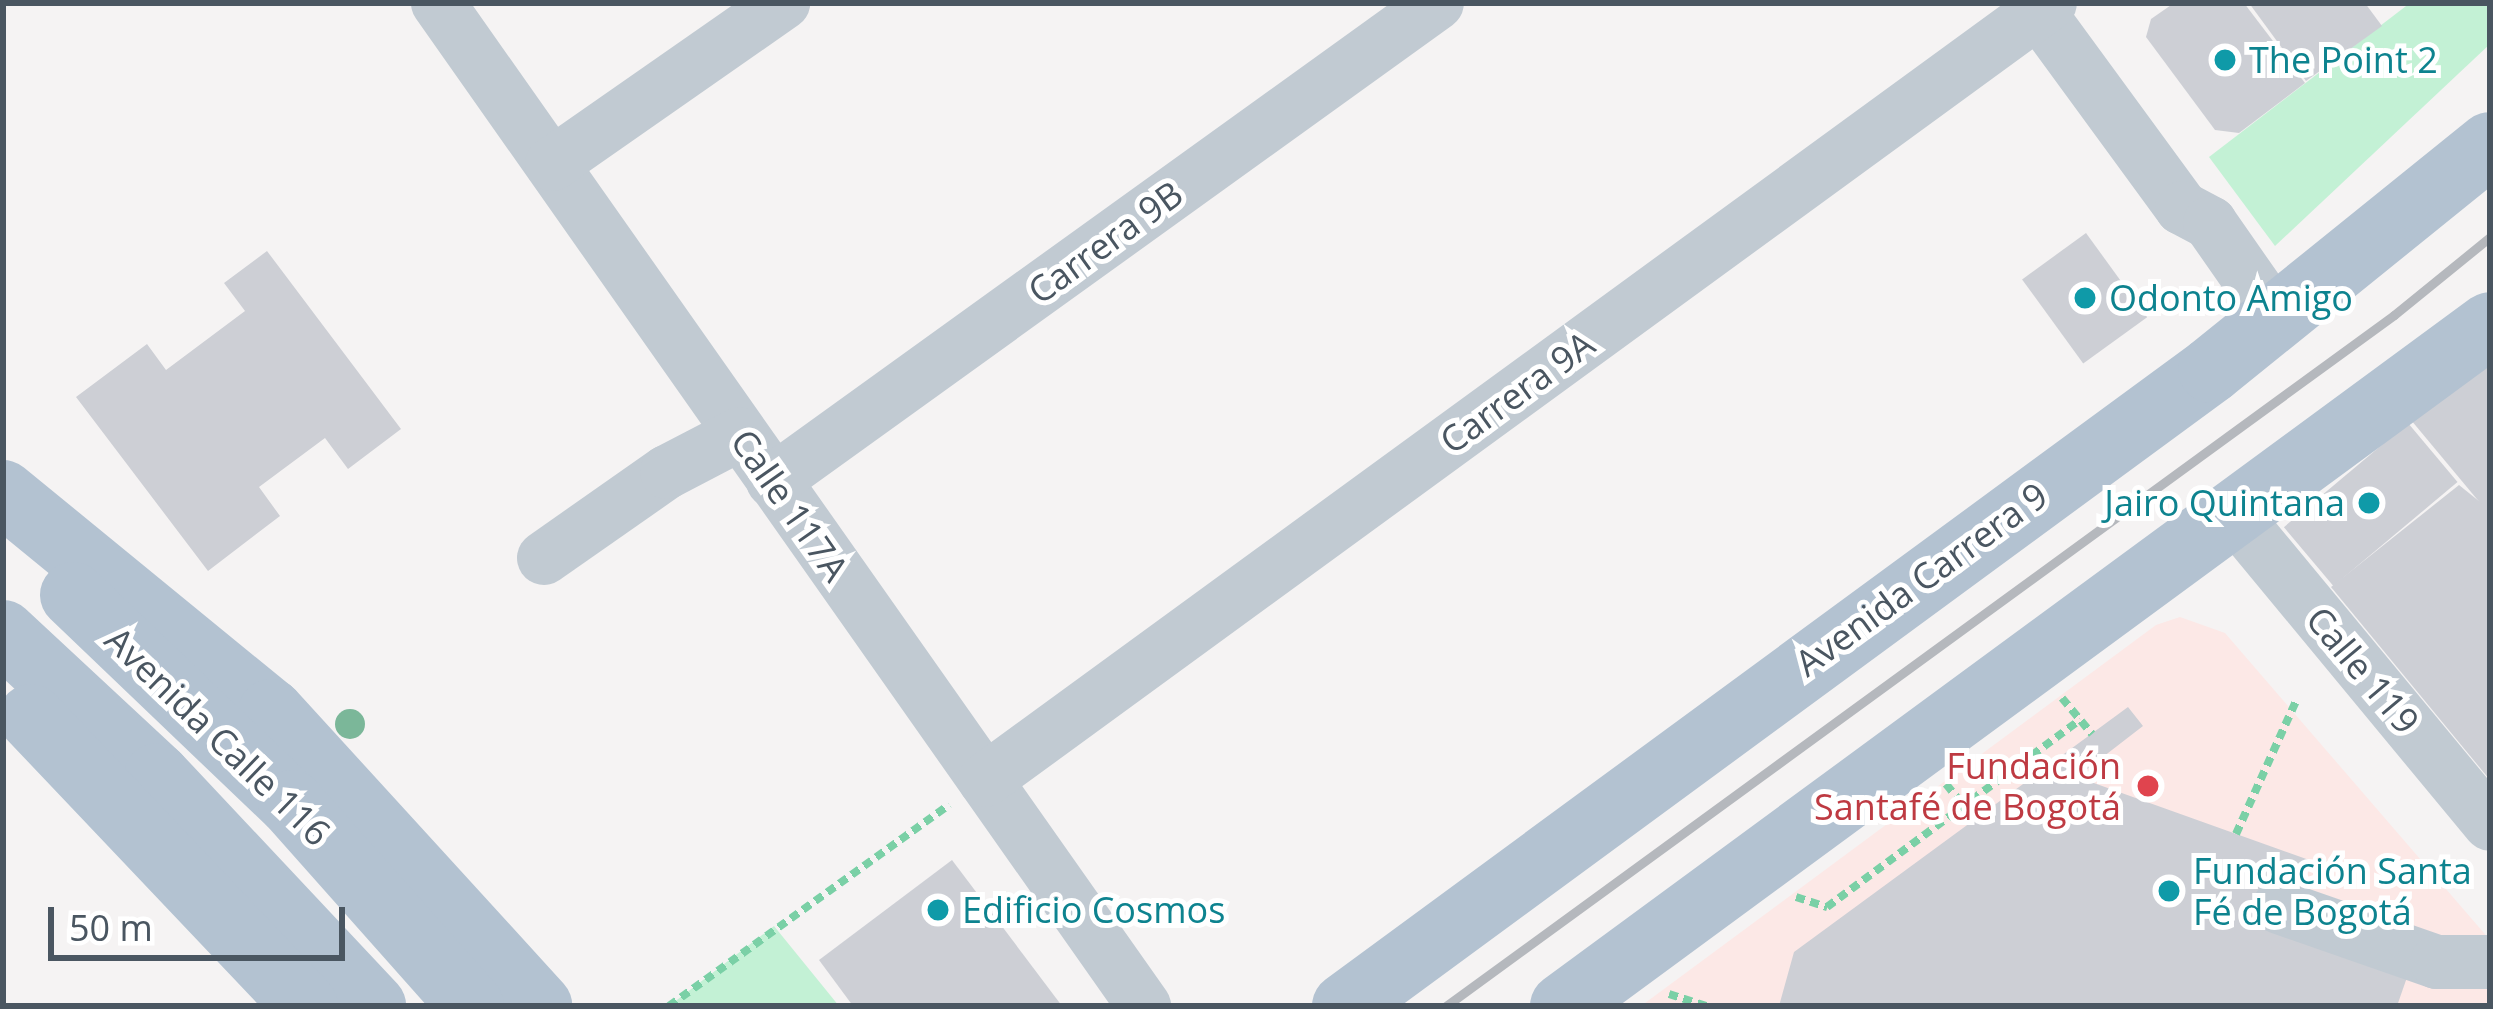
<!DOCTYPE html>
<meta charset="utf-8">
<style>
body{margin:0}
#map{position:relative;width:2493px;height:1009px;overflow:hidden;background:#f5f3f3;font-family:"Open Sans",sans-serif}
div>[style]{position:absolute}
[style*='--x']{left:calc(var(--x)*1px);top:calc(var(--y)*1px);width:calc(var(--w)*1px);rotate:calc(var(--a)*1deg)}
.medical>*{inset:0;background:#fce8e6}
.green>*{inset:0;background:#c3f1d5}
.building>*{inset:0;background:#cdcfd5;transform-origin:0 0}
.path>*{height:8px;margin-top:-4px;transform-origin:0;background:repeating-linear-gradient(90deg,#7ad0a6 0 9px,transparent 0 15px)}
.minor>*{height:54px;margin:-27px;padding:0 27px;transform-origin:27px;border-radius:27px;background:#c1cad2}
.major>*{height:66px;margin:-33px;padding:0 33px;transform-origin:33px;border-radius:33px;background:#b3c2d1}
.rail>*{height:9px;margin:-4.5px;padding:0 4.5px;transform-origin:4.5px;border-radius:4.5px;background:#b5b8bd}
.trees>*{width:30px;height:30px;margin:-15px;border-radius:50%;background:#7bb799}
.dots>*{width:33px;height:33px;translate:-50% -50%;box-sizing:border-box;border:6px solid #fff;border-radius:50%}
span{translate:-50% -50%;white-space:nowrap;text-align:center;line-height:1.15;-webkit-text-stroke:10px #fff;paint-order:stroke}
.culture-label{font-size:36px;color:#0d838f}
.left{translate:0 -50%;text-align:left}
.right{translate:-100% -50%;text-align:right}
.street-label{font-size:36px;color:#4a5661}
.health-label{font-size:36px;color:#be3a42}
.frame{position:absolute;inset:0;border:6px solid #4a5661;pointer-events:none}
.scale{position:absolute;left:48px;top:907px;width:297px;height:54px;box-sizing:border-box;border:6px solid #4a5661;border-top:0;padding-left:15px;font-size:36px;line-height:42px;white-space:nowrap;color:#4a5661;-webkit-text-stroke:9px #fff;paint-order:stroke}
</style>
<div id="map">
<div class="medical">
<div style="clip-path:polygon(2180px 617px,2225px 633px,2490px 940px,2490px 1006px,1641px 1006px,2156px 625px)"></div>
</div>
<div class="green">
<div style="clip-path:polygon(2410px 3px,2490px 3px,2490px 44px,2275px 246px,2209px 157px)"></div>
<div style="clip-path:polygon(774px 926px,839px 1006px,669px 1006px)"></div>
</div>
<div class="building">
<div style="clip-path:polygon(2174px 3px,2244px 3px,2305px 83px,2239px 133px,2215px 130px,2146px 37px,2151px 19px)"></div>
<div style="clip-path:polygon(2249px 3px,2365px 3px,2382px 26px,2306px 81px)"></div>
<div style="left:2086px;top:233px;width:104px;height:79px;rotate:54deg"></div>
<div style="clip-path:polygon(267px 251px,401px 429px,348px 469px,325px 438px,259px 487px,280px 516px,208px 571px,76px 397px,147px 344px,166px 370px,245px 311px,224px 283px)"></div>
<div style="clip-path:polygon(2490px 358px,2490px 506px,2486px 510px,2411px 420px)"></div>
<div style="left:2408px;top:423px;width:77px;height:162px;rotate:50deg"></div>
<div style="clip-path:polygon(2459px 485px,2490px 510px,2490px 780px,2331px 587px)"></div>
<div style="clip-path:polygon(2128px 707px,2143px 726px,2077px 777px,2312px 861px,2291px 920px,2412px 963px,2397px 1006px,1779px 1006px,1794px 952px)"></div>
<div style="clip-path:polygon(952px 860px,1062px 1006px,853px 1006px,819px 960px)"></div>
</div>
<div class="path">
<div style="--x:2062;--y:698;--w:47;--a:50.2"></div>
<div style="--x:1946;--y:784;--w:28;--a:51"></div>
<div style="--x:2236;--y:834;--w:148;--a:-65.7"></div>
<div style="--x:1796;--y:897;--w:33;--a:18"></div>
<div style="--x:1827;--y:907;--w:315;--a:-36.5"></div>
<div style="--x:1669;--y:994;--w:40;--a:18"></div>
<div style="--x:669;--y:1006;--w:345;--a:-35.7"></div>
</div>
<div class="minor">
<div style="--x:438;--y:3;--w:1227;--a:54.86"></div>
<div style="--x:2032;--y:3;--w:254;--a:53.8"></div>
<div style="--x:2182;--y:208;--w:32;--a:28"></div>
<div style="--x:2210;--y:223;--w:117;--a:55.1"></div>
<div style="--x:552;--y:164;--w:282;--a:-34.9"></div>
<div style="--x:773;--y:481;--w:818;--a:-35.75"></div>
<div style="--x:2236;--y:517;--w:398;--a:50.4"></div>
<div style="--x:544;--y:558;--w:150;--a:-35"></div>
<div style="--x:667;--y:472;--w:82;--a:-27.5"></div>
<div style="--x:985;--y:780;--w:1318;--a:-36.11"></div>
<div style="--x:2279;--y:907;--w:167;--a:19.2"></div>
<div style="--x:2437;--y:962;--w:53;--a:0"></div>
</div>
<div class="major">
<div style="--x:3;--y:493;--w:346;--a:39.3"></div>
<div style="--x:271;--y:712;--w:398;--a:47.6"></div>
<div style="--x:73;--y:595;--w:301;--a:43.7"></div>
<div style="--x:291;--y:803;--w:271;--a:48.4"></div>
<div style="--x:3;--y:633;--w:210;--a:42.9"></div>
<div style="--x:157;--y:776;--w:316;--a:46.8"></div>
<div style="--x:31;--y:717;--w:398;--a:46.5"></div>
<div style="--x:1345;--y:1006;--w:1074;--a:-36.29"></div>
<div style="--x:2211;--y:370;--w:358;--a:-38.9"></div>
<div style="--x:1563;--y:1006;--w:1150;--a:-36.3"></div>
</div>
<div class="rail">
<div style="--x:1446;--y:1006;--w:1173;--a:-36.09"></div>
<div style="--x:2394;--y:315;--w:124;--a:-39.1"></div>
</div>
<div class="trees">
<div style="left:350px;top:724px"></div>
</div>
<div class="dots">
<div style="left:2225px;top:60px;background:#0f9aa8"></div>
<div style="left:2085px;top:298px;background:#0f9aa8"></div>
<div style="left:2369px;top:503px;background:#0f9aa8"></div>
<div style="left:2148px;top:786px;background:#e0444e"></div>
<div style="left:2169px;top:891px;background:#0f9aa8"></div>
<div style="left:938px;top:910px;background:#0f9aa8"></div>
</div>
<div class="culture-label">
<span class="left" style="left:2249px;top:60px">The Point 2</span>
<span class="left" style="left:2109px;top:298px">Odonto Amigo</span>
<span class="right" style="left:2345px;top:503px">Jairo Quintana</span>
<span class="left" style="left:2193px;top:891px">Fundación Santa<br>Fé de Bogotá</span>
<span class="left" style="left:962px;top:910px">Edificio Cosmos</span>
</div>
<div class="street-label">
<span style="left:1105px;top:242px;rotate:-36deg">Carrera 9B</span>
<span style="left:1517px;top:392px;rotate:-36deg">Carrera 9A</span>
<span style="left:790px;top:505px;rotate:55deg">Calle 117A</span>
<span style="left:1921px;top:579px;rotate:-36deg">Avenida Carrera 9</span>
<span style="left:2363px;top:670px;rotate:50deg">Calle 119</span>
<span style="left:218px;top:736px;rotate:44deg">Avenida Calle 116</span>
</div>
<div class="health-label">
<span class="right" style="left:2121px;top:786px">Fundación<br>Santafé de Bogotá</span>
</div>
<div class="frame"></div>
<div class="scale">50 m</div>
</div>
